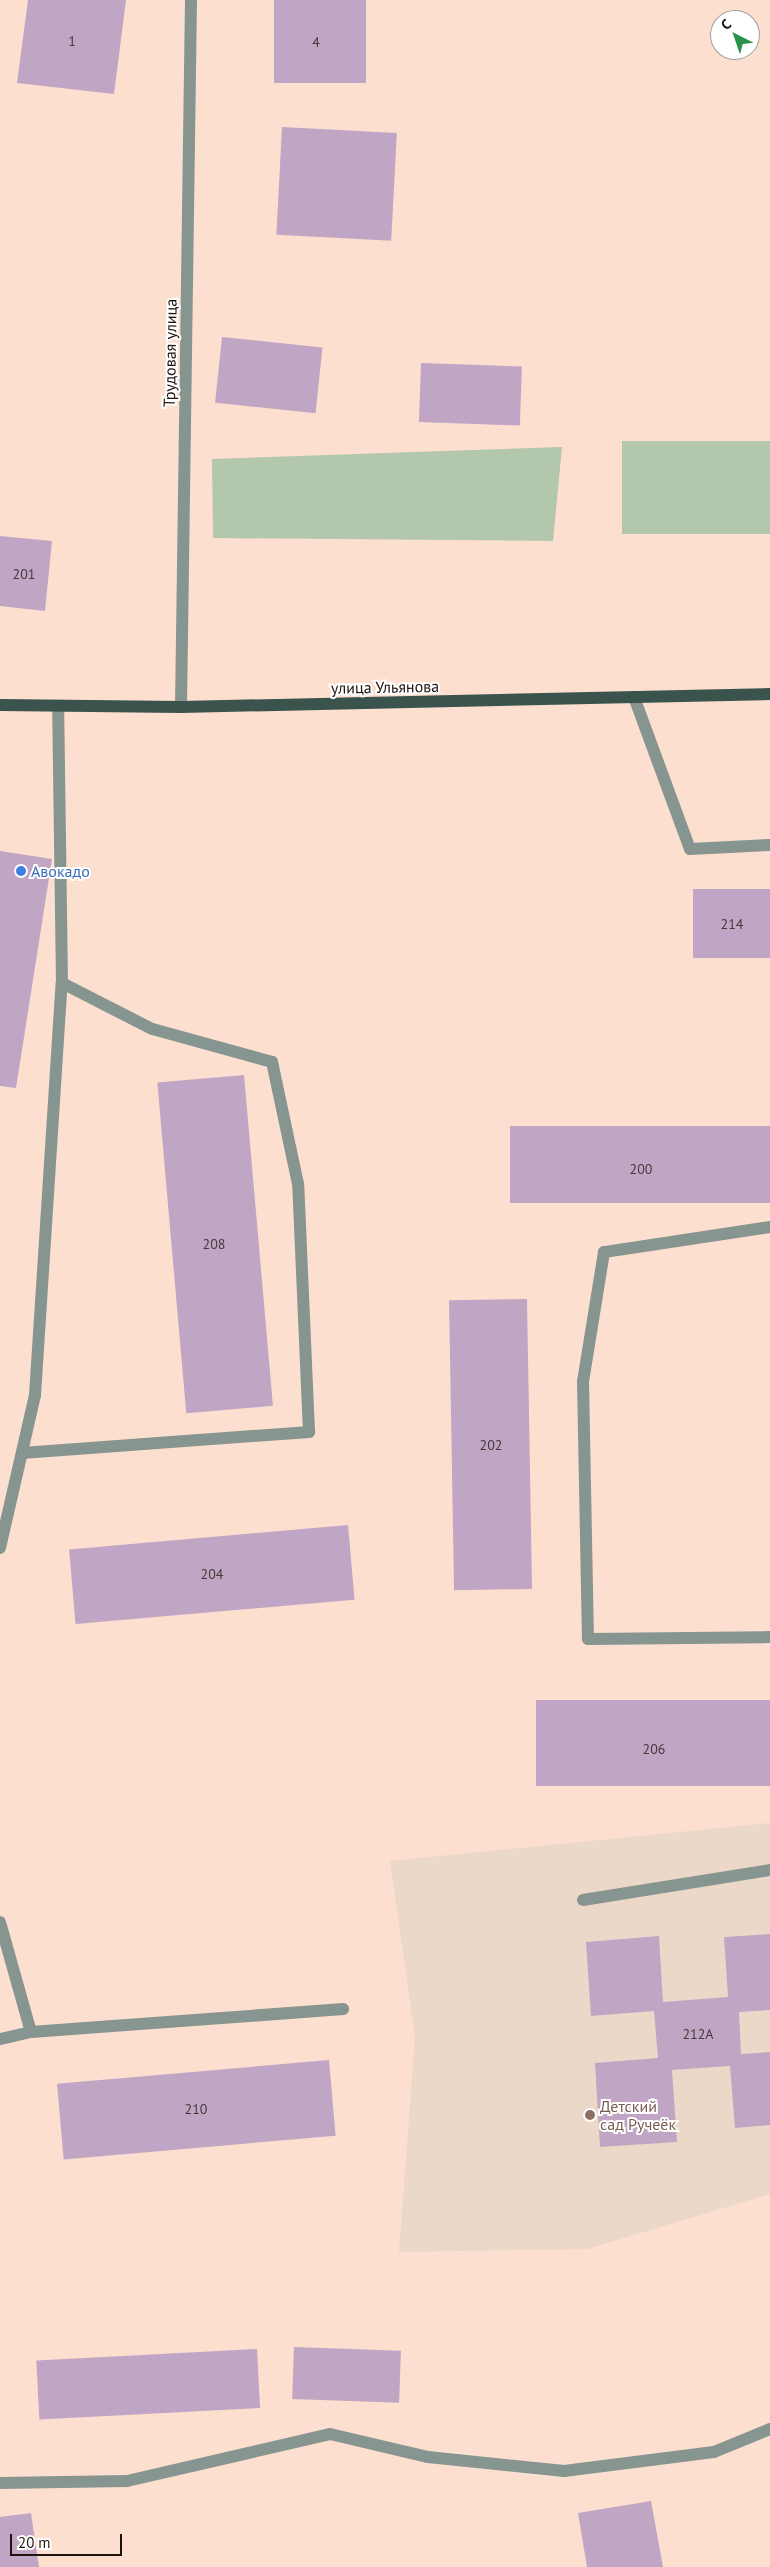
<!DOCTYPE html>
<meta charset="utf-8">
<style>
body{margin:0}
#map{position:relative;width:770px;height:2567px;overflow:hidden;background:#fddfd0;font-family:"PT Sans",sans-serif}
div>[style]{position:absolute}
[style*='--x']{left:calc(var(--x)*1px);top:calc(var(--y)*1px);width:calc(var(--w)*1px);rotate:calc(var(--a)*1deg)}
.education>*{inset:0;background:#ecd8c9}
.green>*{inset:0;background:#b2c7ab;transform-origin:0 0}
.building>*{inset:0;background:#c0a6c4;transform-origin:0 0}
.minor>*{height:12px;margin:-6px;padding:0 6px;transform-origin:6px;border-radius:6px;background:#879591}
.major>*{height:12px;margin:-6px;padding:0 6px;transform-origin:6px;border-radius:6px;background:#3a534c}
.dots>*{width:14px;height:14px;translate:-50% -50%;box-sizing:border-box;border:2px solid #fff;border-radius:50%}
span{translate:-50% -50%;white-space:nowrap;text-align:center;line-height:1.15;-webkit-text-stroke:4px #fff;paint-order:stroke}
.number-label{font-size:14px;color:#46383c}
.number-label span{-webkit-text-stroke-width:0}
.street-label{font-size:16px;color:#1d130e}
.shop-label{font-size:16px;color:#366cbe}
.left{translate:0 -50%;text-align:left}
.education-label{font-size:16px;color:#785e54}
.north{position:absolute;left:710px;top:10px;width:50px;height:50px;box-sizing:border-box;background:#fff;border:1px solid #a5a19f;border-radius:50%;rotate:319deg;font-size:14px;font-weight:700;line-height:20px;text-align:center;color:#1d130e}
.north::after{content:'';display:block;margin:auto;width:18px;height:22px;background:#2a9248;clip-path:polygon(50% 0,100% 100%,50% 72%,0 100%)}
.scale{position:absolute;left:10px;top:2534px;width:112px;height:22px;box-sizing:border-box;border:2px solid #1d130e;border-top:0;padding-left:6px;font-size:15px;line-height:18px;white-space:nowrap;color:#1d130e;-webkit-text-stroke:4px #fff;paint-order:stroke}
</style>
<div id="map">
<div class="education">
<div style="clip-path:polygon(770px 1823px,770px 2194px,588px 2249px,399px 2252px,415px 2037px,390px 1861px)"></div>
</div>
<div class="green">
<div style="left:770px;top:441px;width:93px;height:148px;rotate:90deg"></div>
<div style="clip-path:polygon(562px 447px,553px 541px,213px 538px,212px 459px)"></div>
</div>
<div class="building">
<div style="clip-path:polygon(28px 0,126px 0,114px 94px,17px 83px)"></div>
<div style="left:274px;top:0;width:92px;height:83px"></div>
<div style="left:282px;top:127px;width:115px;height:108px;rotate:3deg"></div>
<div style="left:222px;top:337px;width:101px;height:66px;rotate:6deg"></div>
<div style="left:421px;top:363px;width:101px;height:59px;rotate:2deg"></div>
<div style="clip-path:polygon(0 536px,52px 541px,45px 611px,0 606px)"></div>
<div style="clip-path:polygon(0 851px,52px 859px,16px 1088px,0 1086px)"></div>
<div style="left:770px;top:889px;width:69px;height:77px;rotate:90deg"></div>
<div style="left:244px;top:1075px;width:332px;height:87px;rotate:85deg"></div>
<div style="left:770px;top:1126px;width:77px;height:260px;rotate:90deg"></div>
<div style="left:527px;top:1299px;width:290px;height:78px;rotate:89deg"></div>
<div style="left:348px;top:1525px;width:75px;height:280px;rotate:85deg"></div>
<div style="left:770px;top:1700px;width:86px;height:234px;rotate:90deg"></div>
<div style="clip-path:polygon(770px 1934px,770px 2010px,739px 2012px,741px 2054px,770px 2052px,770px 2125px,735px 2128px,730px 2066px,672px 2070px,677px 2142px,600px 2147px,595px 2063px,658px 2058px,654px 2011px,591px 2016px,586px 1942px,659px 1936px,663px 2002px,728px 1997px,724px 1937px)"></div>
<div style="left:329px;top:2060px;width:76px;height:273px;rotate:85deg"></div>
<div style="left:294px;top:2347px;width:107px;height:52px;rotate:2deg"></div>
<div style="left:257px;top:2349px;width:59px;height:221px;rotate:87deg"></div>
<div style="clip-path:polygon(651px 2501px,663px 2567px,587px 2567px,578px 2513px)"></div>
<div style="clip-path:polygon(31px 2513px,39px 2567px,0 2567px,0 2517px)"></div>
</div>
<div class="minor">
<div style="--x:634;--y:697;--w:162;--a:69.8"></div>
<div style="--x:690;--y:849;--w:80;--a:-2.9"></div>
<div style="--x:181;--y:707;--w:707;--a:-89.19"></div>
<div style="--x:770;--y:1227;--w:168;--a:171.4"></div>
<div style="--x:604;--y:1252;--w:131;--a:99.2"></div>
<div style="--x:583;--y:1381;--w:258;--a:88.9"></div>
<div style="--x:588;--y:1639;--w:182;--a:-0.6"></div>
<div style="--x:22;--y:1453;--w:288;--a:-4.2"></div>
<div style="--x:309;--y:1432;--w:248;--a:-92.5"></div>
<div style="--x:298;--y:1184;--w:125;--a:-102"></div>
<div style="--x:272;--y:1062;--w:124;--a:-164.6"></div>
<div style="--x:152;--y:1029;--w:101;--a:-152.9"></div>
<div style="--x:0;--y:1548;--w:157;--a:-77.1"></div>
<div style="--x:35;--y:1395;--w:413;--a:-86.3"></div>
<div style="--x:62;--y:983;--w:277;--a:-90.8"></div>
<div style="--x:583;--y:1900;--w:189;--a:-9.1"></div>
<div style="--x:0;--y:1922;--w:114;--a:74.3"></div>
<div style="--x:31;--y:2032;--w:32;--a:167"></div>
<div style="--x:31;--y:2032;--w:313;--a:-4.2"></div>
<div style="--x:0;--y:2483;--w:127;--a:-0.9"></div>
<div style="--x:127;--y:2481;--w:208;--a:-13"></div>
<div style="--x:330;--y:2434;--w:101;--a:13.2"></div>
<div style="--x:428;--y:2457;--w:137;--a:5.9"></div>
<div style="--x:564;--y:2471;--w:151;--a:-7.2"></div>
<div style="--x:714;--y:2452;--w:61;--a:-22.3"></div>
</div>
<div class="major">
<div style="--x:0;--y:705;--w:181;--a:0.6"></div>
<div style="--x:181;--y:707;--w:589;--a:-1.26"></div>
</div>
<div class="dots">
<div style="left:21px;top:871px;background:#3f7fe0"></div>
<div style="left:590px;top:2115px;background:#8d6e63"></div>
</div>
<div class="number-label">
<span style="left:72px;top:41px">1</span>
<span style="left:316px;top:42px">4</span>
<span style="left:24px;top:574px">201</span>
<span style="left:732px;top:924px">214</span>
<span style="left:641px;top:1169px">200</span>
<span style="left:214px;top:1244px">208</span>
<span style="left:491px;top:1445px">202</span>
<span style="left:212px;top:1574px">204</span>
<span style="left:654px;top:1749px">206</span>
<span style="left:698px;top:2034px">212А</span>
<span style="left:196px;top:2109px">210</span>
</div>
<div class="street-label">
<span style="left:170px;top:353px;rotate:-89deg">Трудовая улица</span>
<span style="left:385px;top:687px;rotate:-1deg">улица Ульянова</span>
</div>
<div class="shop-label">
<span class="left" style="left:31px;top:871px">Авокадо</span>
</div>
<div class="education-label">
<span class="left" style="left:600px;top:2115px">Детский<br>сад Ручеёк</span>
</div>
<div class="north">С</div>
<div class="scale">20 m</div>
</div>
